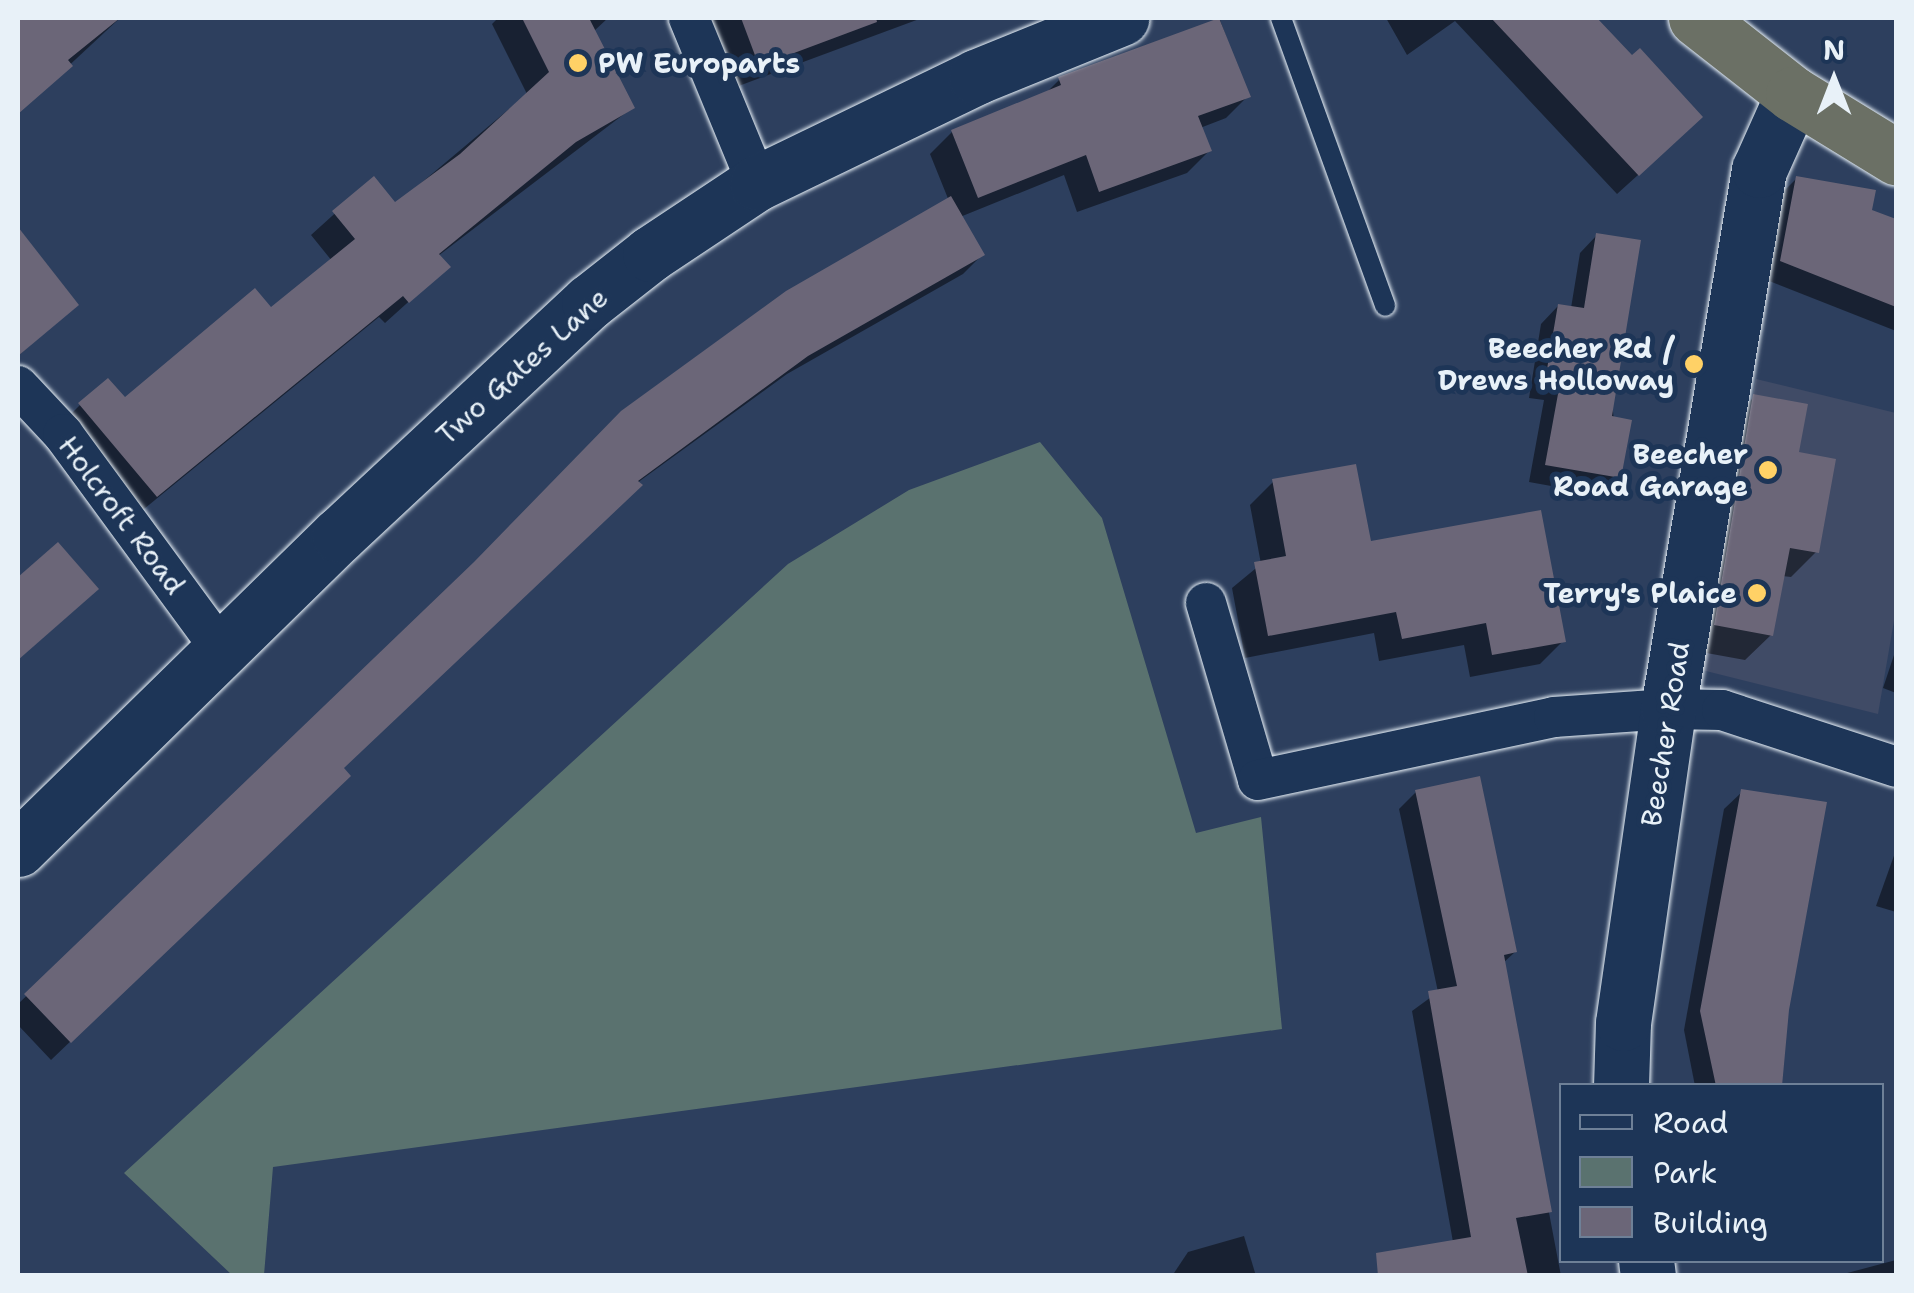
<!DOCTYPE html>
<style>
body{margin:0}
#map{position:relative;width:1914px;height:1293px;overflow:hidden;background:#2d3f5e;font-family:"Shantell Sans",sans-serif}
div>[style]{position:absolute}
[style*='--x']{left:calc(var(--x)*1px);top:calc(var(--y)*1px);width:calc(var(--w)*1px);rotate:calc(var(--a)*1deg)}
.built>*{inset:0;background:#404b66}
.green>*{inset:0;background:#5a726f}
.shadow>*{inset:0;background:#0007}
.building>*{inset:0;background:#6b6678}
.roads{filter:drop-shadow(0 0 2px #e8f1f8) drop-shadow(0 0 2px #e8f1f8)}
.lane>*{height:20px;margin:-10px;padding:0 10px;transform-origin:10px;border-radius:10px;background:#1d3557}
.street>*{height:40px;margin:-20px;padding:0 20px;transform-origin:20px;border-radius:20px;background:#1d3557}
.secondary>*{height:55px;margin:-27.5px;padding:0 27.5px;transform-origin:27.5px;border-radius:27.5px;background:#1d3557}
.highway>*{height:55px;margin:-27.5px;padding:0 27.5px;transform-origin:27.5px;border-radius:27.5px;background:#6b7065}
.dots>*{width:28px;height:28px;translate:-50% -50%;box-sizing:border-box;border:5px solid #1d3557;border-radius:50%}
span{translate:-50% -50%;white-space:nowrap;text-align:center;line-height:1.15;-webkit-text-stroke:10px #1d3557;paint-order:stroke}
.poi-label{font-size:28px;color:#e8f1f8;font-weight:700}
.left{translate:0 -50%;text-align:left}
.right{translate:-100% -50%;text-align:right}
.street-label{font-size:28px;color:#e8f1f8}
.frame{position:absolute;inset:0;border:20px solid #e8f1f8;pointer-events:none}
.legend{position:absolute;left:1559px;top:1083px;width:325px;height:180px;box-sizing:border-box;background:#1d3557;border:2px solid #6e8097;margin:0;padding:12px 18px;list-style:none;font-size:30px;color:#e8f1f8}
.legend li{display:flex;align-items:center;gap:20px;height:50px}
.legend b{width:50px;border:2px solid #6e8097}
.north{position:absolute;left:1784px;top:30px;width:100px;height:100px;-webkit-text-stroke:8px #1d3557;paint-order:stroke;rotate:0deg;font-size:28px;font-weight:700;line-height:40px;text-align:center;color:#e8f1f8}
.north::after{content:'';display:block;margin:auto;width:35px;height:45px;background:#e8f1f8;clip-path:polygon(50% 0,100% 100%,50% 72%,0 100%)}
</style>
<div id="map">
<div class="built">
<div style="clip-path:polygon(1756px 379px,1896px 413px,1896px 609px,1878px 714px,1702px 670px)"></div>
</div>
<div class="green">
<div style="clip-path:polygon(1040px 442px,1102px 518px,1196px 833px,1261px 817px,1282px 1029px,273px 1167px,264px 1275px,232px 1275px,124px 1173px,788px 564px,909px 490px)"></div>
</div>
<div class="shadow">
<div style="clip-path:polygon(18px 18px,120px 18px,18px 113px)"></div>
<div style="clip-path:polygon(498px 18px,608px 18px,593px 32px,632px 108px,438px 256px,447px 267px,385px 323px,379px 317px,133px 518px,58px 427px,80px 405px,124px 401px,270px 311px,332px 261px,311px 235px,373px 179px,395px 205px,527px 94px,492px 24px)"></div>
<div style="clip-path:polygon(710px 18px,922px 18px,736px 87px)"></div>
<div style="clip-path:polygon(1386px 18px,1574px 18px,1578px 23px,1593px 18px,1631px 59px,1680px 137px,1617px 194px,1455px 21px,1407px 55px)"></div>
<div style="clip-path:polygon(1220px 20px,1248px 96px,1226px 118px,1200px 128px,1209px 151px,1187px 173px,1077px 212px,1064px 175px,960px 217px,982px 255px,963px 274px,787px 374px,637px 483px,341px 769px,329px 794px,51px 1060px,18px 1025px,18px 1004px,467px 573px,949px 201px,930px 154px,952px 132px,1044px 95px,1059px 80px)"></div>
<div style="clip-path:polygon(1797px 178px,1896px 222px,1896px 331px,1764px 279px,1779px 196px)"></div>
<div style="clip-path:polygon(18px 231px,75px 305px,18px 356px)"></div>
<div style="clip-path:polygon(1597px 235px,1619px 477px,1601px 495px,1529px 482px,1544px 400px,1529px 398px,1541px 324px,1558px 306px,1571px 308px,1580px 253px)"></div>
<div style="clip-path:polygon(1754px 397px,1796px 454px,1816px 552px,1791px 577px,1782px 576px,1771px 635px,1745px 660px,1690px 650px,1728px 423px)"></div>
<div style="clip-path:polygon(1273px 482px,1369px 544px,1563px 641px,1540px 664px,1470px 677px,1464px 645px,1379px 661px,1374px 633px,1245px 658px,1232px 588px,1261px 564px,1250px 505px)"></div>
<div style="clip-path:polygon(1896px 649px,1896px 693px,1883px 688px)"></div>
<div style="clip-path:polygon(1416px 792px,1515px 952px,1502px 964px,1561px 1276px,1409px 1276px,1453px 1242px,1412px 1011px,1438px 992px,1399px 809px)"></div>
<div style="clip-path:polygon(1742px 792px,1786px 1010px,1779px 1086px,1695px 1086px,1684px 1030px,1724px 809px)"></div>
<div style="clip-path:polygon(1896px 850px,1896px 912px,1876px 906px)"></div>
<div style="clip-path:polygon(1244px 1236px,1256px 1276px,1172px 1276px,1188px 1252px)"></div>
<div style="clip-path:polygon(1896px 1260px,1896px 1276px,1836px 1276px)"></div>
</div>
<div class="building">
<div style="clip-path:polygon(18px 18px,120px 18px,68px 60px,73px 66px,18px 114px)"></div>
<div style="clip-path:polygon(522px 18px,589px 18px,635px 108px,576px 142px,439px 254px,451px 267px,409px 303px,403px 296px,157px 497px,78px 403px,108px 378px,125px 397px,255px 288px,271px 307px,355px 239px,332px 211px,374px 176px,395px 202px,460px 154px,549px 72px)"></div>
<div style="clip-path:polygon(741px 18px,876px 18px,877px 22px,759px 66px)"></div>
<div style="clip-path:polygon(1219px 18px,1251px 97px,1198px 116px,1212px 151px,1099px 192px,1086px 155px,978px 198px,951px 130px,1061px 85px,1058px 77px)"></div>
<div style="clip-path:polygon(1491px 18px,1597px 18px,1632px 55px,1640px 48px,1703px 117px,1639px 176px)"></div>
<div style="clip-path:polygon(1796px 176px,1876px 190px,1872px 210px,1896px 219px,1896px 307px,1780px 261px)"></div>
<div style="clip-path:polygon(951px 196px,985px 255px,808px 356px,638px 481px,643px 485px,344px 768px,351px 776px,71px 1043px,24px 994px,474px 562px,621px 411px,786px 291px)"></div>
<div style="clip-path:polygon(18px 227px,79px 305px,18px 356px)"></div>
<div style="clip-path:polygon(1596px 233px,1641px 240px,1612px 416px,1632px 420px,1621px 478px,1545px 465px,1560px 383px,1545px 381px,1558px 304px,1584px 308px)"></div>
<div style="clip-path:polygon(1753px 394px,1808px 404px,1799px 452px,1836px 459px,1819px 553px,1790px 548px,1773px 636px,1714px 625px)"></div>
<div style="clip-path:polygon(1356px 464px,1371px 541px,1541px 510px,1566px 642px,1492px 655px,1486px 623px,1402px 639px,1396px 612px,1268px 636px,1254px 562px,1286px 556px,1272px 479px)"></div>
<div style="clip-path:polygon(58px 542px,99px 589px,18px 660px,18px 577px)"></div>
<div style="clip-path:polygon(1480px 776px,1517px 952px,1504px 955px,1552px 1212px,1516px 1218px,1528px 1276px,1378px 1276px,1376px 1253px,1471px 1237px,1428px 991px,1457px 986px,1415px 790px)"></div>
<div style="clip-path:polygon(1741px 789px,1827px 802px,1789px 1010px,1782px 1086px,1716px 1086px,1700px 1011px)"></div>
</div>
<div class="roads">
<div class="lane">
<div style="--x:1281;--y:18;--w:306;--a:70.1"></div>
</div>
<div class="street">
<div style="--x:689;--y:18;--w:178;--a:67.6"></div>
<div style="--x:18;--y:386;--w:66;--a:46.8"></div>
<div style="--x:63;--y:434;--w:265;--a:53.7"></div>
<div style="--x:1206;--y:603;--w:184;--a:73.6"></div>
<div style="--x:1258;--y:780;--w:303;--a:-12"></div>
<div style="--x:1554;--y:717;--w:114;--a:-4"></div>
<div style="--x:1668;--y:709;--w:54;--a:1.1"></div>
<div style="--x:1722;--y:710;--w:183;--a:18.1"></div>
</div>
<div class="secondary">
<div style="--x:18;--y:849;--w:449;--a:-44.4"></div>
<div style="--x:339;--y:535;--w:342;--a:-43"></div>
<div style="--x:589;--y:302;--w:78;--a:-38.2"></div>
<div style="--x:650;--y:254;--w:128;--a:-33.6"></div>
<div style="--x:757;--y:183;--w:243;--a:-25.8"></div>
<div style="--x:976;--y:77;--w:157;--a:-22.1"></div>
<div style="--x:1621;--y:1086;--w:63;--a:-88.2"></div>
<div style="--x:1623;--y:1023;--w:317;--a:-81.8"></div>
<div style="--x:1668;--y:709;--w:547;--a:-80.42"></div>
<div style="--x:1759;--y:170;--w:83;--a:-65.9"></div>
<div style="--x:1646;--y:1260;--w:16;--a:83"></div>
</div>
<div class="highway">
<div style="--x:1696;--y:18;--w:123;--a:38.1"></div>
<div style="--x:1793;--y:94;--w:121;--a:31.5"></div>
</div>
</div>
<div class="dots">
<div style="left:578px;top:63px;background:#ffd166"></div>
<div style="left:1694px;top:364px;background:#ffd166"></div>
<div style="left:1768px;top:470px;background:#ffd166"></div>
<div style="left:1757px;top:593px;background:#ffd166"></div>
</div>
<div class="poi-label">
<span class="left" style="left:598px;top:63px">PW Europarts</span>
<span class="right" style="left:1674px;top:364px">Beecher Rd /<br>Drews Holloway</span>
<span class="right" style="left:1748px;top:470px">Beecher<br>Road Garage</span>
<span class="right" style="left:1737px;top:593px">Terry's Plaice</span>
</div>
<div class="street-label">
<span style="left:522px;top:366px;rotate:-42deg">Two Gates Lane</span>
<span style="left:122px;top:515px;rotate:53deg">Holcroft Road</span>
<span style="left:1665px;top:734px;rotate:-81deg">Beecher Road</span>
</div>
<div class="frame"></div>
<ul class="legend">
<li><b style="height:12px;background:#1d3557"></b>Road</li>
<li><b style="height:28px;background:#5a726f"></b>Park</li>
<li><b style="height:28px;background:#6b6678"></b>Building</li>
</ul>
<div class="north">N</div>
</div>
